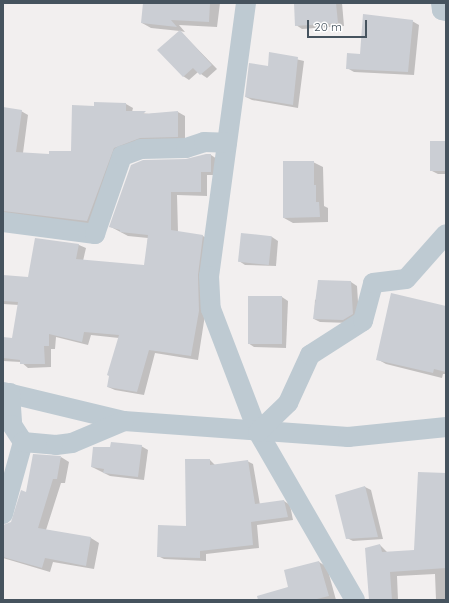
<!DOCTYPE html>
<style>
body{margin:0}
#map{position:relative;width:449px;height:603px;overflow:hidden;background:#f2efef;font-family:Quicksand,sans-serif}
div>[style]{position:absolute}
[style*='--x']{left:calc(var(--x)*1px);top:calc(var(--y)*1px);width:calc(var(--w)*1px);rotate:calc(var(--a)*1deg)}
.shadow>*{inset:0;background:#0003}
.building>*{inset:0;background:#cbced4;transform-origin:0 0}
.minor>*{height:20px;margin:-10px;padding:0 10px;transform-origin:10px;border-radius:10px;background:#becad2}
span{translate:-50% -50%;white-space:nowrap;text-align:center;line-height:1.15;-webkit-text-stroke:4px #fff;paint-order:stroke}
.frame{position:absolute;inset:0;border:4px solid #46535e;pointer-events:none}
.scale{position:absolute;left:307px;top:20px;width:60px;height:18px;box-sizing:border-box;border:2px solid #46535e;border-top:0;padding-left:5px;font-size:12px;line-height:14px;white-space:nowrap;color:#46535e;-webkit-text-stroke:3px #fff;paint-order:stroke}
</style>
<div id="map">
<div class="shadow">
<div style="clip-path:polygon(144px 3px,220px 3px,217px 27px,179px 25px,185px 32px,180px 31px,217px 69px,207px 78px,198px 72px,189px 80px,183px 76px,180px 31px,151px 28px,142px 23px)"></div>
<div style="clip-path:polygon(295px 3px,342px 3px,344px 26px,302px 29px,296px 25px)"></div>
<div style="clip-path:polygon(412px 21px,419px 25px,414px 75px,354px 72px,347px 68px,360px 55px)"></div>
<div style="clip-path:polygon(270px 53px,304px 61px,298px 108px,252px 100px,246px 97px,269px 67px)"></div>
<div style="clip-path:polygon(126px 104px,133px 108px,132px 112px,149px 114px,178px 112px,185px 116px,185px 140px,120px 152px,94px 225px,3px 217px,3px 109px,21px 111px,28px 115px,23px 153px,50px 155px,72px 152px,95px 107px)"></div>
<div style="clip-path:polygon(446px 142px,446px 174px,438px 174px,432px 171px)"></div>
<div style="clip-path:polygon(211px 155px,217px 159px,217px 175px,207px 175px,207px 196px,177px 195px,178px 232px,203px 236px,209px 240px,205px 315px,198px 360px,155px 353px,144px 395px,115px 390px,108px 387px,119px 338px,91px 335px,88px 345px,56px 337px,55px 349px,51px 349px,51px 367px,28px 368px,21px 362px,3px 361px,3px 338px,13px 339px,19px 305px,3px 304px,3px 276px,29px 278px,36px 239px,79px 245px,86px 248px,83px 261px,145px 266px,148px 238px,128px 236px,111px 227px,187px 160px)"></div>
<div style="clip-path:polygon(313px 162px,323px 167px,324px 206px,328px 208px,328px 222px,293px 223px,284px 218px)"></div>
<div style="clip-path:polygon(242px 234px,272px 237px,278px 241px,276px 266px,245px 265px,239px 261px)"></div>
<div style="clip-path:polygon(351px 282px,357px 286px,359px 317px,350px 323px,320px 322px,314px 319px,315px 300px)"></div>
<div style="clip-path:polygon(282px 297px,288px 301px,286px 348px,254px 347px,248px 343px)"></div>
<div style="clip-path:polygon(446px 307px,446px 374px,443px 374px,442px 378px,386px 364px,377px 359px)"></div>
<div style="clip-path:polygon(141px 446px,148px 450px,144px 480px,110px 476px,92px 467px)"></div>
<div style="clip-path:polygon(61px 457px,69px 462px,65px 483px,61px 483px,46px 530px,91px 538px,99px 543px,94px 569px,53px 562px,50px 572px,3px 558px,3px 526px,12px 523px,26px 493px)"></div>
<div style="clip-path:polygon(210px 460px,216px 466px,247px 461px,253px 464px,260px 505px,284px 501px,290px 505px,293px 520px,257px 525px,259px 548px,206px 554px,206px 561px,164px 559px,158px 556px,187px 527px)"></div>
<div style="clip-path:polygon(446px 474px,446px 600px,436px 600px,435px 574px,397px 576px,398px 600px,370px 600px,380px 545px,388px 553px,415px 551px)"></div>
<div style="clip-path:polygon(365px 487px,371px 490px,383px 539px,353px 541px,347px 538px)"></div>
<div style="clip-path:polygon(319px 562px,327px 567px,336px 600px,268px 600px,289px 587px)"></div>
</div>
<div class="building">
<div style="clip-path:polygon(143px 3px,210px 3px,209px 22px,171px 20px,177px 27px,141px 23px)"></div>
<div style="clip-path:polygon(294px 3px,336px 3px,338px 23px,295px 26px)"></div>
<div style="clip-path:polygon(363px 14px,413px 20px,408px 72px,346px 69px,347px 53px,360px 54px)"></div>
<div style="clip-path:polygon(180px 30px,212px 65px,200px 75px,193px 68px,183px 77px,157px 50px)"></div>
<div style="clip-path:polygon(269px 52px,298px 57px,293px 105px,245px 97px,249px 63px,268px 66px)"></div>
<div style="clip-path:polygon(94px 102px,126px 103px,126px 111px,146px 111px,143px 114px,178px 111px,178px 137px,140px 138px,114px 148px,87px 221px,3px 211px,3px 107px,22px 110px,16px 152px,49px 154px,49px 151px,71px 151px,72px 105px,94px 106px)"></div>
<div style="left:430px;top:141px;width:16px;height:30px"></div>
<div style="clip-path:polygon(206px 154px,211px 154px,211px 172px,201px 172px,201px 192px,171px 192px,171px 230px,203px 235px,198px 275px,199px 311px,191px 356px,149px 350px,137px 392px,107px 387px,109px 376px,107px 375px,119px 335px,84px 332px,82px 342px,49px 334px,49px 346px,44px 346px,45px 364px,20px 364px,20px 360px,3px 358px,3px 337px,12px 338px,18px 302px,3px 301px,3px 275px,28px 277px,35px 238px,79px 244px,76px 259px,144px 265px,148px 235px,120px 232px,120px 230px,109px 227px,131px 165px,143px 160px,186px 159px)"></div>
<div style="clip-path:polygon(283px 161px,314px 161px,314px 185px,316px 185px,316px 202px,319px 202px,320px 217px,283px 218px)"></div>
<div style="left:241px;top:233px;width:31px;height:29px;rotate:6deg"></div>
<div style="clip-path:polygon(318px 280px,351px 281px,353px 314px,343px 320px,313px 319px)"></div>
<div style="clip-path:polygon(391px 293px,446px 306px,446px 372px,434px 369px,433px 373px,376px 360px)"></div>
<div style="left:248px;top:296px;width:34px;height:48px"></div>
<div style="clip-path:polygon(111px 442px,142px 445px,138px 477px,103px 473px,104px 469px,91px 467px,93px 447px,110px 447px)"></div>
<div style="clip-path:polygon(33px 454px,61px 456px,57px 479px,53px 479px,38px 528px,91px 537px,86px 566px,45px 558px,42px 568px,3px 557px,3px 525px,11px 522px,21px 490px,26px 492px)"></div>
<div style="clip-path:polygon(185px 459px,210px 459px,210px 465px,248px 460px,255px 504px,284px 500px,288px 517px,251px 522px,253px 545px,200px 551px,200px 558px,157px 557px,158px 525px,186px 526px)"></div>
<div style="clip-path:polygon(418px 472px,446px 473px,446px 568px,390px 572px,392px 600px,369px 600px,365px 548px,380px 544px,382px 552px,414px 550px)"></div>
<div style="clip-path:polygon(365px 486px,378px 537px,346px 539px,335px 495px)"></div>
<div style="clip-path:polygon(319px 561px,329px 596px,313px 600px,258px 600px,257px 596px,288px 587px,284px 570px)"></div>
</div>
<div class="minor">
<div style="--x:246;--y:3;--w:275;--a:97.7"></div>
<div style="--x:209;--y:276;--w:33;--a:87"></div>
<div style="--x:211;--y:309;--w:132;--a:69.1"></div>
<div style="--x:258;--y:432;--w:194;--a:60"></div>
<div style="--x:441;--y:3;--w:7;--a:82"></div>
<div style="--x:442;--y:10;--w:4;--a:14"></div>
<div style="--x:3;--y:222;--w:93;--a:7.4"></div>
<div style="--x:95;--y:234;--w:83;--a:-70.9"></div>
<div style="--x:122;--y:156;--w:20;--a:-20"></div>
<div style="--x:141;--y:149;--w:45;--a:-1.3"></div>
<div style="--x:186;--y:148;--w:19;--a:-18"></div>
<div style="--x:204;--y:142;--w:23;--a:2"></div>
<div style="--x:3;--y:392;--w:124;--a:13.5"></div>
<div style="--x:124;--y:421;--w:225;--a:4.1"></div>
<div style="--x:348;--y:437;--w:99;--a:-5.8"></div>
<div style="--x:10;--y:393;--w:32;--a:86"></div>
<div style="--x:12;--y:425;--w:20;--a:57"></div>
<div style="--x:258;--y:432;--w:42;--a:-44"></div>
<div style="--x:288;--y:403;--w:53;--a:-65.4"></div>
<div style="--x:310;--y:355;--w:63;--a:-32.7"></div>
<div style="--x:363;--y:321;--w:39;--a:-75"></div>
<div style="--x:373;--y:283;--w:33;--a:-7"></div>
<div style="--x:406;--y:279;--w:60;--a:-48.4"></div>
<div style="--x:3;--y:514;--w:75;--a:-74.5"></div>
<div style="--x:23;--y:442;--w:33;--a:5"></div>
<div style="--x:56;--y:445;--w:16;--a:-7"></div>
<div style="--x:72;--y:443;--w:56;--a:-22.9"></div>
</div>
<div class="frame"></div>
<div class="scale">20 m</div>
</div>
